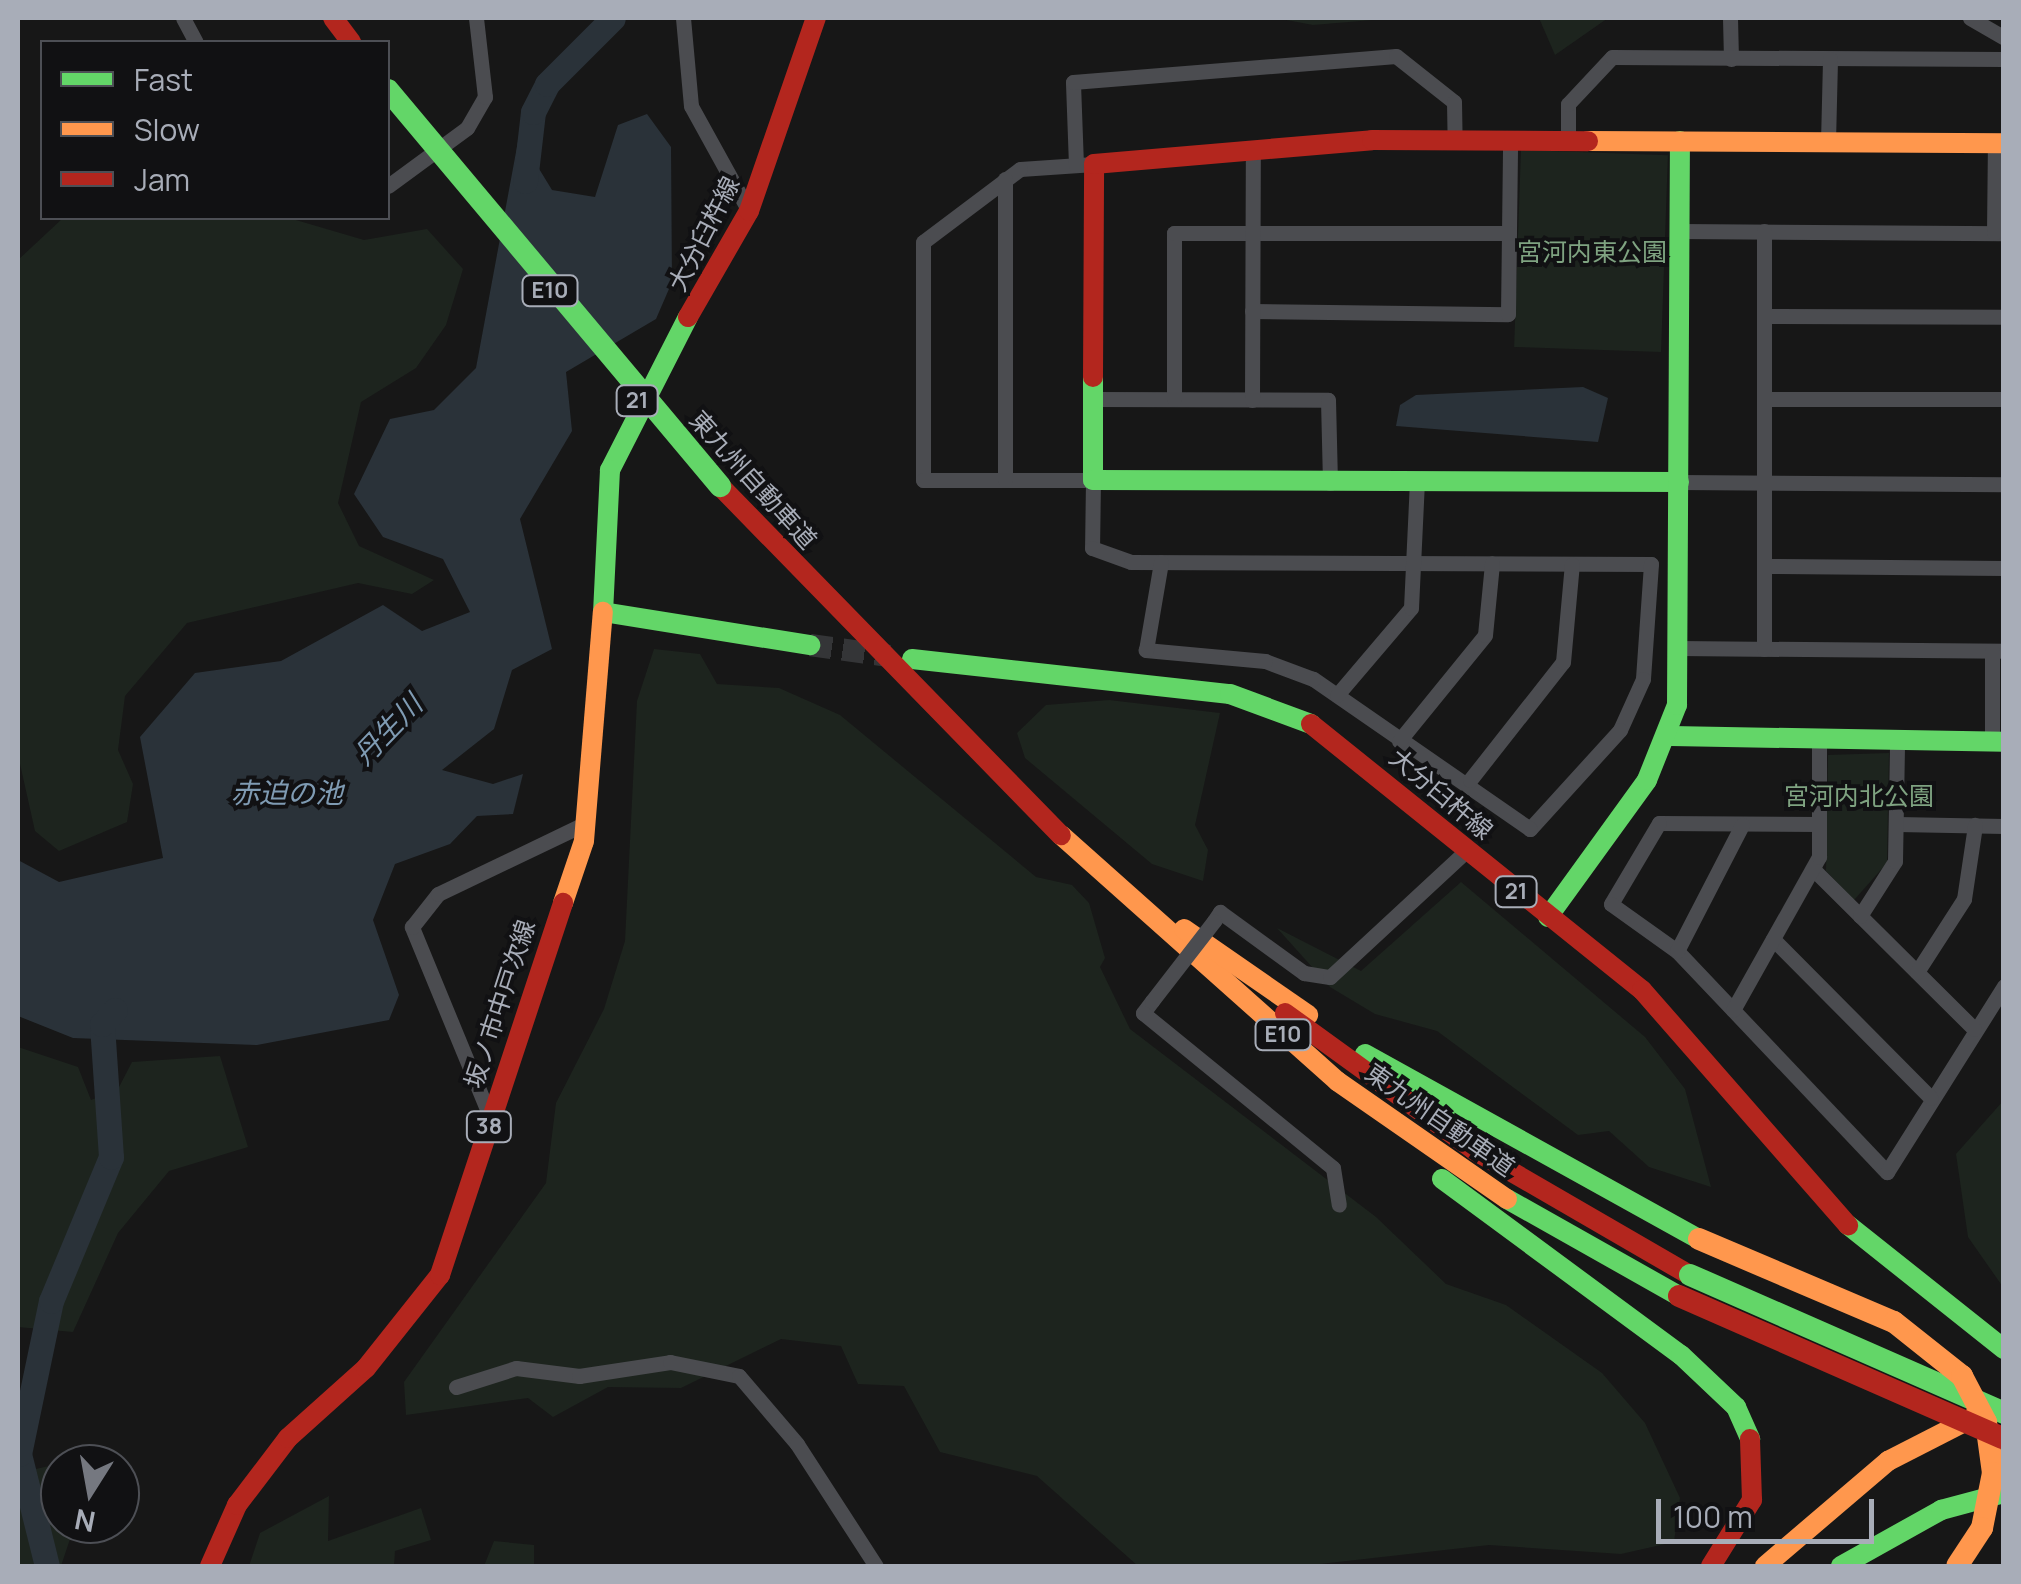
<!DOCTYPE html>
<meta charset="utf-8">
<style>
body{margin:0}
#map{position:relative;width:2021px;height:1584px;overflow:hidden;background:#171717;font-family:Manrope,"Noto Sans JP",sans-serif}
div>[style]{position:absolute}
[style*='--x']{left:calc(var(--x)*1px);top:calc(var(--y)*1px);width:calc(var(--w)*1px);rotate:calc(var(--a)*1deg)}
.green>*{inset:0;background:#1d241e;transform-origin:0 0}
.water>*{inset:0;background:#2a3239}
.river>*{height:25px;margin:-12.5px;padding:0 12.5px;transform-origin:12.5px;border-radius:12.5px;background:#2a3239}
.primary-tunnel>*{height:22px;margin-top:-11px;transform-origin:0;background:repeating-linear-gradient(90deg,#343537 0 22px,transparent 0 33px)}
.street>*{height:15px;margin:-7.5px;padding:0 7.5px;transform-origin:7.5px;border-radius:7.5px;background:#4b4c50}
.fast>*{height:20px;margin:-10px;padding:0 10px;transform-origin:10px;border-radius:10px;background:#63d668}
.slow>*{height:20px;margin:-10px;padding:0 10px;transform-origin:10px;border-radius:10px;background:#ff974d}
.jam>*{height:20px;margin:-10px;padding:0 10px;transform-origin:10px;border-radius:10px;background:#b3261e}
.street-bridge>*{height:15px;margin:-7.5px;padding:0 7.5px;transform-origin:7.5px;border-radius:7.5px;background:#4b4c50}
.fast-bridge>*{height:22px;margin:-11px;padding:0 11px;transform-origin:11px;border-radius:11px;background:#63d668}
.slow-bridge>*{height:22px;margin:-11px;padding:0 11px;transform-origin:11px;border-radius:11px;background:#ff974d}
.jam-bridge>*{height:22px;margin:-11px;padding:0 11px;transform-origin:11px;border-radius:11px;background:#b3261e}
span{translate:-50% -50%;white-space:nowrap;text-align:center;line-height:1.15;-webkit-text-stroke:8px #111113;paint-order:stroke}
.shield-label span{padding:2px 8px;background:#111113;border:2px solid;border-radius:8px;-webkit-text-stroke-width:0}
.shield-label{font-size:22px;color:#a8adb8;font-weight:700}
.street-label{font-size:25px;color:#a8adb8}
.park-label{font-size:25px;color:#7fa381}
.water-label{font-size:28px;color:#7f9bb3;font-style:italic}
.frame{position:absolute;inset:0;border:20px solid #a8adb8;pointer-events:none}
.legend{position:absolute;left:40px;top:40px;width:350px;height:180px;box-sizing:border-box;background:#111113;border:2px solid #4d4f55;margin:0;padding:12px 18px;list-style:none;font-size:30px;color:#a8adb8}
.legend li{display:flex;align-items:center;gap:20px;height:50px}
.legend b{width:50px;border:2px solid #4d4f55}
.north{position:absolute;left:40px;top:1444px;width:100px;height:100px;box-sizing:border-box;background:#111113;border:2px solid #4d4f55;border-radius:50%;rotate:191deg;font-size:28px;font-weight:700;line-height:40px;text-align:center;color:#a8adb8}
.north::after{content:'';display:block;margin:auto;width:35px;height:45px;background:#757880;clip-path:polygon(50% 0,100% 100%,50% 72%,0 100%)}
.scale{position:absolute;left:1656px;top:1499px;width:218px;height:45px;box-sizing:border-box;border:5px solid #a8adb8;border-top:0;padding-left:12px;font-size:30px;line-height:35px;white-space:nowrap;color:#a8adb8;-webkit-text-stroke:8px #111113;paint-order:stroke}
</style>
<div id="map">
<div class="green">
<div style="clip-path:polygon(1276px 18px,1396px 18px,1313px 25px)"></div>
<div style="clip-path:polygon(1539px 18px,1608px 18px,1555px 55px)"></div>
<div style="left:1521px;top:150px;width:147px;height:197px;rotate:2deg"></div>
<div style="clip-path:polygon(63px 218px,289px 218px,364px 240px,427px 229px,463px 269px,446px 325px,416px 368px,361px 402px,338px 503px,359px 546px,434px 580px,412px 594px,358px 583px,187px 623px,125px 696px,118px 750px,133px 784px,127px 822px,59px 851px,35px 831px,18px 755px,18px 260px)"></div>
<div style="clip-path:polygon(654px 649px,700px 654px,717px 684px,779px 688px,840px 715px,1036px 877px,1072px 885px,1089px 903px,1105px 958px,1100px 967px,1130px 1029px,1376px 1217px,1446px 1284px,1506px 1305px,1602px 1373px,1645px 1423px,1680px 1498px,1674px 1542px,1621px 1554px,1489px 1545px,1302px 1566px,1138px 1566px,1037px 1476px,940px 1452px,904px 1386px,858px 1384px,841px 1346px,781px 1339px,681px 1388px,608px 1387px,553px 1417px,528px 1398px,406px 1415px,404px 1382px,546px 1183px,556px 1103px,604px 1009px,625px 941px,637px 701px)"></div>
<div style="clip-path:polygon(1109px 700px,1220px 713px,1195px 825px,1208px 850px,1203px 881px,1152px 864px,1025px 758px,1017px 733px,1046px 705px)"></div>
<div style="clip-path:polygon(1889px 753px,1887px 863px,1854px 900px,1826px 871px,1828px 755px)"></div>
<div style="clip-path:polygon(1461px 882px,1645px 1037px,1685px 1089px,1711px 1187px,1649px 1167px,1609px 1131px,1578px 1135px,1437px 1031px,1375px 1014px,1330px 987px,1277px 928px,1361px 971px)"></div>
<div style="clip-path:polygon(18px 1047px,78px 1067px,91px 1100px,118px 1089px,132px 1062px,220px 1056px,248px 1147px,169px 1171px,118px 1233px,73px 1332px,18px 1327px)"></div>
<div style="clip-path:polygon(2003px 1101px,2003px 1287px,1968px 1237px,1956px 1154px)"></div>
<div style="clip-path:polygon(67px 1462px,60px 1524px,75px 1524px,61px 1566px,18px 1566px,18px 1473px)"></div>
<div style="clip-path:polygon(329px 1496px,328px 1541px,421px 1508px,431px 1540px,395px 1551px,394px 1566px,249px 1566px,260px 1533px)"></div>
<div style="clip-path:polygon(494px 1541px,534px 1545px,534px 1566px,484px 1566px)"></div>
</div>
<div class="water">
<div style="clip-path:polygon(647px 114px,671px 147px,672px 282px,656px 319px,566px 372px,572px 431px,520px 519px,552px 649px,512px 670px,494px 729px,442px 770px,493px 784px,523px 774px,513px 814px,477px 816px,450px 844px,395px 864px,373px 920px,399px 995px,389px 1020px,257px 1045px,73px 1038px,18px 1016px,18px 860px,59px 882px,163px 858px,140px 737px,195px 673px,281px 661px,383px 605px,422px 631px,470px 612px,443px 559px,383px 537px,354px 494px,390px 419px,434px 410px,476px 368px,519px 136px,552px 190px,595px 197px,618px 125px)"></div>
<div style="clip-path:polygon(1583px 387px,1608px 398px,1598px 442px,1396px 426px,1400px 405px,1416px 395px)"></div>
</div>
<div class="river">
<div style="--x:525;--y:181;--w:69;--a:-83.4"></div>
<div style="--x:533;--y:112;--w:31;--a:-63"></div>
<div style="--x:547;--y:84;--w:93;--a:-45"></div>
<div style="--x:47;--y:1566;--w:115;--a:-104"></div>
<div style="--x:19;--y:1454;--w:156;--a:-78.2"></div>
<div style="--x:51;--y:1301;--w:156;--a:-67.4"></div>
<div style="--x:111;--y:1157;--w:133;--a:-93.9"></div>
<div style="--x:102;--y:1024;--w:19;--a:-47"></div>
</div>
<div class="primary-tunnel">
<div style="--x:810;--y:645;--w:80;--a:7.9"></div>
</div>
<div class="street">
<div style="--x:183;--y:18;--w:27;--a:62"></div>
<div style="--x:683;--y:18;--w:88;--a:84.8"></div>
<div style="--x:691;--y:106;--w:120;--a:61.1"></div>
<div style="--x:1730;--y:18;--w:41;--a:88.6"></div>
<div style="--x:1970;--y:18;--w:39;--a:30"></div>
<div style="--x:1568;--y:141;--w:37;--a:-90"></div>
<div style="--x:1568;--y:104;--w:64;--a:-46.9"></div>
<div style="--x:1612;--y:57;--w:392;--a:0.3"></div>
<div style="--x:1828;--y:142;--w:83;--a:-88.6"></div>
<div style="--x:1094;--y:164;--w:74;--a:176.1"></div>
<div style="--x:1020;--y:169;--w:121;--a:143"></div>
<div style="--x:923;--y:242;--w:238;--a:90"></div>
<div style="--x:923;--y:480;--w:170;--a:0"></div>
<div style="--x:1093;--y:480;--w:68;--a:90.8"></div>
<div style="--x:1092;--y:548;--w:41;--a:19.7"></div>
<div style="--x:1131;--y:562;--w:520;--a:0.22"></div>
<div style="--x:1651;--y:564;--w:115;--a:94"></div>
<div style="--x:1643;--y:679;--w:56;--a:114.3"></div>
<div style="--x:1620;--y:730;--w:134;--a:132.3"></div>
<div style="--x:1530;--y:829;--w:264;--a:-145.3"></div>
<div style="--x:1313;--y:679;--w:51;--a:-159.4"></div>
<div style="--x:1265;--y:661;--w:120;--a:-174.7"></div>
<div style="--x:1146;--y:650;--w:89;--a:-80.3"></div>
<div style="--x:1076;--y:165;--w:83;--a:-92.1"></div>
<div style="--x:1073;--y:82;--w:324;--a:-4.6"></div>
<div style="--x:1396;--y:56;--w:74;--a:38.4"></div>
<div style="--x:1454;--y:102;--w:39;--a:89"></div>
<div style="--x:1005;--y:179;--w:301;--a:90"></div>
<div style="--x:388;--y:186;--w:98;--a:-36.3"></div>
<div style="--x:467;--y:128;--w:36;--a:-60"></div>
<div style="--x:485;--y:97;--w:80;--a:-96.5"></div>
<div style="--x:1680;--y:231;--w:324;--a:0.4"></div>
<div style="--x:1994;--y:233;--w:90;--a:-89.4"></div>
<div style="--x:1252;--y:311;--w:256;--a:0.7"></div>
<div style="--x:1508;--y:314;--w:173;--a:-89.3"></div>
<div style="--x:1765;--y:316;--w:239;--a:0.2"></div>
<div style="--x:1093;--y:399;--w:235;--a:0.2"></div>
<div style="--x:1328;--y:400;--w:83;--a:88.6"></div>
<div style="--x:1174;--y:399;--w:166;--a:-90"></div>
<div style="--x:1174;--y:233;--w:335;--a:0"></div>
<div style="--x:1765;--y:399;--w:239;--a:0"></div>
<div style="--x:1252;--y:400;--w:250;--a:-89.8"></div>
<div style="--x:1679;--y:482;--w:325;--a:0.4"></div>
<div style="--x:1766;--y:566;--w:238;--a:0.5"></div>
<div style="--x:1678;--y:648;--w:326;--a:0.5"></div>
<div style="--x:1764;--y:649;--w:418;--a:-90"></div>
<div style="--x:1992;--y:651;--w:91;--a:90"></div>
<div style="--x:1337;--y:695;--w:114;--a:-49.6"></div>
<div style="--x:1411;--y:608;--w:125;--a:-87.3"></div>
<div style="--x:1399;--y:741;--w:136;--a:-50.9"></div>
<div style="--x:1485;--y:635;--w:72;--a:-84.4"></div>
<div style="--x:1470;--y:780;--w:150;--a:-51.8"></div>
<div style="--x:1563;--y:662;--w:98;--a:-84.8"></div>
<div style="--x:1819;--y:824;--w:160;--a:-179.6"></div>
<div style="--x:1659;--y:823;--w:94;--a:120.7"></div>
<div style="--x:1611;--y:904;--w:81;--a:35.5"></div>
<div style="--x:1677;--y:951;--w:305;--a:46.5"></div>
<div style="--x:1887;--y:1172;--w:220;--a:-57.8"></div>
<div style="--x:1897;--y:824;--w:107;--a:1.1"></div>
<div style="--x:1813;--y:869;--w:227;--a:44.8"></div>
<div style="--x:1860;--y:916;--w:65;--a:-57.5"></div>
<div style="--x:1895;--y:861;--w:120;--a:-89"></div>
<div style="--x:1214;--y:921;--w:11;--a:-56"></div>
<div style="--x:1220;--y:912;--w:104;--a:36"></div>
<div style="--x:1304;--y:973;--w:26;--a:9"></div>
<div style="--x:1330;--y:977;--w:185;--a:-42.8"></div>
<div style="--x:1773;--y:939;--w:224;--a:45.2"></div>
<div style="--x:1677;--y:951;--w:142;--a:-62.7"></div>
<div style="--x:1917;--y:972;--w:87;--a:-57.2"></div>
<div style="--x:1964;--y:899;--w:75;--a:-81.5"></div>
<div style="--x:1152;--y:1001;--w:15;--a:127"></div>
<div style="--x:1143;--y:1013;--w:245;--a:39.2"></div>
<div style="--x:1333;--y:1168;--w:37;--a:81"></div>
<div style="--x:1733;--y:1010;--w:176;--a:-60.7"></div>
<div style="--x:1819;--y:857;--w:116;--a:-90"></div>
<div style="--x:491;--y:1119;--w:208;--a:-112.4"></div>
<div style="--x:412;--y:927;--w:42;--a:-51.8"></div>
<div style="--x:438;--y:894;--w:164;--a:-25.6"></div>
<div style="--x:456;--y:1387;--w:63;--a:-17.6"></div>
<div style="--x:516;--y:1368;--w:64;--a:7.2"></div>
<div style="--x:579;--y:1376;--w:92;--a:-8.7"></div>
<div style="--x:670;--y:1362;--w:70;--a:11.5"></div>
<div style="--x:739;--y:1376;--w:89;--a:49.5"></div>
<div style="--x:797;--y:1444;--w:145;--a:57.1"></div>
</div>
<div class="fast">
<div style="--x:688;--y:317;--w:172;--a:117"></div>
<div style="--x:610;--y:470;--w:142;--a:92.8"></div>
<div style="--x:603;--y:612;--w:210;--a:9.1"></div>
<div style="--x:1093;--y:377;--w:103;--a:90"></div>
<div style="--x:1093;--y:480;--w:586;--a:0.2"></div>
<div style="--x:912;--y:659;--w:320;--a:6.3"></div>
<div style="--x:1230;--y:694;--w:86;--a:20.3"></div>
<div style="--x:1671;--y:736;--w:333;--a:1"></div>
<div style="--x:1548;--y:917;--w:169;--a:-54.1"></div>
<div style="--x:1647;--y:780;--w:81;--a:-68.2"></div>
<div style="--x:1677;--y:705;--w:564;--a:-89.7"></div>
<div style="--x:1365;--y:1054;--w:382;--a:29"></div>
<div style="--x:1442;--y:1179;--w:297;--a:36.4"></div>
<div style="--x:1681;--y:1355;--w:76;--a:43.4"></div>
<div style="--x:1736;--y:1407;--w:35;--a:66"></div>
<div style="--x:1507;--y:1199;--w:197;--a:29.4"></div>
<div style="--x:1848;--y:1225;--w:199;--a:38.5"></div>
<div style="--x:1841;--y:1566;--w:115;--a:-29.2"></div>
<div style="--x:1941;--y:1510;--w:65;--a:-15.1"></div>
</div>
<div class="slow">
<div style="--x:1588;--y:141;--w:416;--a:0.3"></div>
<div style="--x:1061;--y:835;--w:370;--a:41.7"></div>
<div style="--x:1337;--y:1081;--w:207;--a:34.8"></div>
<div style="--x:563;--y:903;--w:65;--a:-71.3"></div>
<div style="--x:584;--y:841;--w:230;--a:-85.3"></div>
<div style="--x:1184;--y:929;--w:151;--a:34.7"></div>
<div style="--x:1765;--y:1566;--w:162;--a:-40.5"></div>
<div style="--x:1888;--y:1461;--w:101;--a:-27.1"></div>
</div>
<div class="jam">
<div style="--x:333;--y:18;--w:30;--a:53"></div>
<div style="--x:688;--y:317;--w:122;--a:-60.1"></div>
<div style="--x:749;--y:211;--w:204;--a:-70.9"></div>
<div style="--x:1093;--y:377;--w:213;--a:-89.7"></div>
<div style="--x:1094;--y:164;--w:279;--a:-4.9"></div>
<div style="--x:1372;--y:140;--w:216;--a:0.3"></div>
<div style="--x:720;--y:486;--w:488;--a:45.7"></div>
<div style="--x:1311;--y:724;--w:425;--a:38.8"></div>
<div style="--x:1642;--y:990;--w:313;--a:48.8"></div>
<div style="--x:1285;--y:1013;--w:233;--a:35.9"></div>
<div style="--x:1474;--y:1150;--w:250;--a:30.1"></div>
<div style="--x:210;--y:1566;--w:67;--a:-66.1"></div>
<div style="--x:237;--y:1505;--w:84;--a:-52.7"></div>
<div style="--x:288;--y:1438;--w:105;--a:-41.9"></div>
<div style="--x:366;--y:1368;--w:119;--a:-51.5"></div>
<div style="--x:440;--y:1275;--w:392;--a:-71.7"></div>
<div style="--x:1711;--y:1566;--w:78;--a:-58.2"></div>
<div style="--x:1752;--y:1500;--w:61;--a:-91.9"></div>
</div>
<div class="street-bridge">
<div style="--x:1152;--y:1001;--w:101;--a:-52.2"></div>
</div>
<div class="fast-bridge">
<div style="--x:388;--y:90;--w:517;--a:50.02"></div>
<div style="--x:1690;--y:1275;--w:343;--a:23.7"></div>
</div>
<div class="slow-bridge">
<div style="--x:1699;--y:1239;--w:212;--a:23.1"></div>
<div style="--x:1894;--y:1322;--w:87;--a:38.5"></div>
<div style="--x:1962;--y:1376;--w:52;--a:62.4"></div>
<div style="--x:1986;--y:1422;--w:51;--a:82.2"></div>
<div style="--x:1993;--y:1473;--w:56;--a:101.3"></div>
<div style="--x:1982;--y:1528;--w:45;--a:123.3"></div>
</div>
<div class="jam-bridge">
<div style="--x:1679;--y:1296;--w:353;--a:23.7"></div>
</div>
<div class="shield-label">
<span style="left:550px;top:291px">E10</span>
<span style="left:637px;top:401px">21</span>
<span style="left:1516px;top:892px">21</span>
<span style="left:1283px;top:1035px">E10</span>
<span style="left:489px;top:1127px">38</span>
</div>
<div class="street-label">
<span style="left:704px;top:234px;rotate:-63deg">大分臼杵線</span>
<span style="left:753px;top:480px;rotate:48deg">東九州自動車道</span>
<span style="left:1441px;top:794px;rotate:40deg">大分臼杵線</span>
<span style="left:500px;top:1004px;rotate:-72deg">坂ノ市中戸次線</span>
<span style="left:1440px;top:1120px;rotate:35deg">東九州自動車道</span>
</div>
<div class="park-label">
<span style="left:1592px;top:252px">宮河内東公園</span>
<span style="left:1859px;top:796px">宮河内北公園</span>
</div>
<div class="water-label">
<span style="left:387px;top:729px;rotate:-46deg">丹生川</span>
<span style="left:287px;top:792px">赤迫の池</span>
</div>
<div class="frame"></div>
<ul class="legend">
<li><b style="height:12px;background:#63d668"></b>Fast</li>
<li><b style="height:12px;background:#ff974d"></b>Slow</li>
<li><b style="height:12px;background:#b3261e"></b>Jam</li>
</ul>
<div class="north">N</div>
<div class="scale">100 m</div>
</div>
